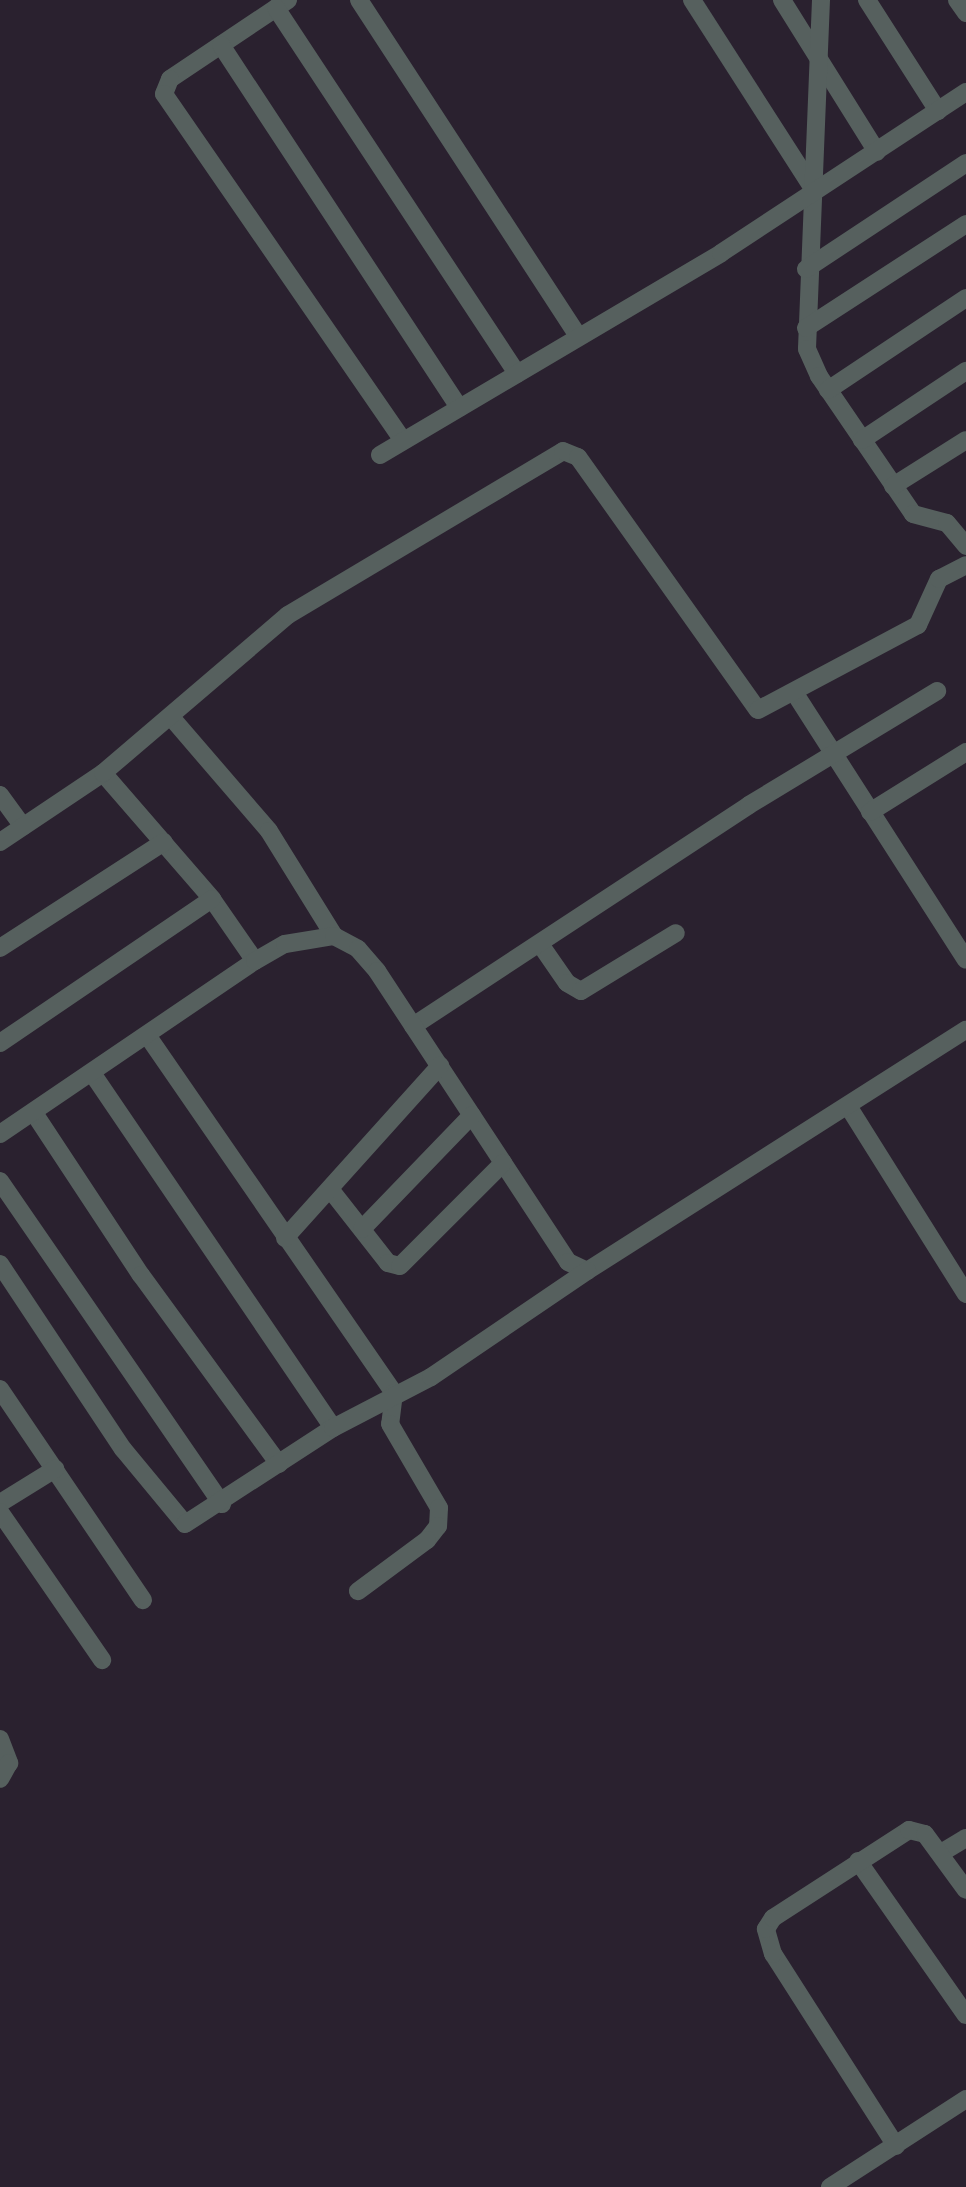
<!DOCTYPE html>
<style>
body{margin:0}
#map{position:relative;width:966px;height:2187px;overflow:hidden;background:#2a212f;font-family:Overpass,sans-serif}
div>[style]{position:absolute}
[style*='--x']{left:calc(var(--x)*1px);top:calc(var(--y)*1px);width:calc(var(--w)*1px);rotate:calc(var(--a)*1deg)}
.minor>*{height:18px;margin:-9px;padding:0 9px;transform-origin:9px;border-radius:9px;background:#56605e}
span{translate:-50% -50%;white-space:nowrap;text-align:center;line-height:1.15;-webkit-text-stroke:7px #100c12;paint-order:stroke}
</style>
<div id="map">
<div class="minor">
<div style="--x:288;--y:0;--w:142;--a:146.2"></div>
<div style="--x:170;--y:79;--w:16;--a:112"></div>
<div style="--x:164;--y:94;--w:421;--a:55.4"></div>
<div style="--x:359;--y:0;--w:402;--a:56.9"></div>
<div style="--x:692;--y:0;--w:219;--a:57.3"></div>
<div style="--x:782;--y:0;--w:179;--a:58"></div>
<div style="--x:821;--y:0;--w:349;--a:92.3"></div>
<div style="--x:807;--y:349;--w:30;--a:66"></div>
<div style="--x:819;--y:376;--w:167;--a:55.7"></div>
<div style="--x:913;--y:514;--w:35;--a:15"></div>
<div style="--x:947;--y:523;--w:30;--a:50"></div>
<div style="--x:867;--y:0;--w:132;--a:57.4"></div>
<div style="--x:957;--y:0;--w:16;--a:55"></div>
<div style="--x:276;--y:8;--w:438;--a:56.6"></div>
<div style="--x:221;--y:45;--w:434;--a:56.7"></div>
<div style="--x:806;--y:269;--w:192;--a:-33.5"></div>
<div style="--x:806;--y:328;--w:191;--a:-33"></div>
<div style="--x:828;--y:390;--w:166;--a:-33.7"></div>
<div style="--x:862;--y:440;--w:125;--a:-33.6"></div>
<div style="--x:380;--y:455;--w:396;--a:-30.6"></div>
<div style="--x:721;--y:253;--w:293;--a:-33.3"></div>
<div style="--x:893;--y:486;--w:86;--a:-32.2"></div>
<div style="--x:794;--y:692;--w:318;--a:57.3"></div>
<div style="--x:171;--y:717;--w:150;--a:49.3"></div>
<div style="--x:269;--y:831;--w:123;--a:58.2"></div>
<div style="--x:103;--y:773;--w:167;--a:49.1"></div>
<div style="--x:212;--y:899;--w:75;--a:55.3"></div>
<div style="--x:0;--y:795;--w:39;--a:54"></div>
<div style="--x:870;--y:812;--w:113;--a:-32"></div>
<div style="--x:0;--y:842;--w:124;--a:-33.8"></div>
<div style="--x:103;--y:773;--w:243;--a:-40.5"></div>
<div style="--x:288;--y:615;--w:320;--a:-30.8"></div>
<div style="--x:563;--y:451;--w:16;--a:22"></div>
<div style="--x:578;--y:457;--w:310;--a:54.6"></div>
<div style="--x:758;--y:710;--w:181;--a:-28"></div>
<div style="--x:918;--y:625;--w:51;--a:-65.5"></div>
<div style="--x:939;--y:579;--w:30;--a:-27"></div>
<div style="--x:540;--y:944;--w:47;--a:55.3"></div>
<div style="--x:567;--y:983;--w:16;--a:30"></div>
<div style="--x:581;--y:991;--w:111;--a:-31.4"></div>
<div style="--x:0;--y:948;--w:195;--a:-32.9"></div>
<div style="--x:413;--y:1026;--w:402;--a:-33.3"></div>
<div style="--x:749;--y:805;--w:220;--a:-31.2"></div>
<div style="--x:147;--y:1035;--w:435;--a:55.4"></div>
<div style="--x:394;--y:1393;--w:31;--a:97"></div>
<div style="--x:390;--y:1424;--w:97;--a:59.7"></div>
<div style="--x:439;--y:1508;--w:18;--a:93"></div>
<div style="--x:438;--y:1526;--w:18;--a:128"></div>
<div style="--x:427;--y:1540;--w:86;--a:143.5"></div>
<div style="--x:0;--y:1043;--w:256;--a:-34.2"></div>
<div style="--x:92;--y:1073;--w:429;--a:55.8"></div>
<div style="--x:848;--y:1106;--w:222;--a:57.9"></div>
<div style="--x:34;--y:1113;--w:194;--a:56.6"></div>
<div style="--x:141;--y:1275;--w:234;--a:53.9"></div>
<div style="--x:0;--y:1134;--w:308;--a:-34.2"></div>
<div style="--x:255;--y:961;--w:34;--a:-30"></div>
<div style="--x:285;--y:944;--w:50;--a:-9.3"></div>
<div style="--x:334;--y:936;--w:27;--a:28"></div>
<div style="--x:358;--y:949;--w:29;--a:49"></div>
<div style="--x:377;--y:971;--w:348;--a:56.7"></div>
<div style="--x:568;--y:1262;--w:21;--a:25"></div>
<div style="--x:587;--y:1271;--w:449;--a:-32.5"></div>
<div style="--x:0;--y:1181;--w:392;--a:55.5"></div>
<div style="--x:330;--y:1189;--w:94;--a:51.9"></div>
<div style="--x:388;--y:1263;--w:12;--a:14"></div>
<div style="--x:400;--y:1266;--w:146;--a:-45"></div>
<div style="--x:362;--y:1229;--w:158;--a:-46"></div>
<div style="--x:285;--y:1238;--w:232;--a:-48"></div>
<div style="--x:0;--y:1264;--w:222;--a:56.4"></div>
<div style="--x:123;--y:1449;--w:97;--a:50.4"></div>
<div style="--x:185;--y:1524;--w:176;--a:-33"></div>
<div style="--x:333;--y:1428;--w:110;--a:-27.5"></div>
<div style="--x:431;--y:1377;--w:189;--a:-34.2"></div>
<div style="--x:0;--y:1389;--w:255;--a:55.9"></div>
<div style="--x:0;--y:1503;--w:65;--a:-31.7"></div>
<div style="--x:0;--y:1512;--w:180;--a:55.4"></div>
<div style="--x:0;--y:1739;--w:26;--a:69"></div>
<div style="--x:9;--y:1763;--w:18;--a:119"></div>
<div style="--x:941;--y:1853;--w:29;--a:-31"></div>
<div style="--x:858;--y:1861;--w:188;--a:55"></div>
<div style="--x:896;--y:2146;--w:228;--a:-122.6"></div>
<div style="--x:773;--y:1954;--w:26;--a:-106"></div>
<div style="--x:766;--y:1929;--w:13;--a:-58"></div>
<div style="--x:773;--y:1918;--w:162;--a:-32.9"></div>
<div style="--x:909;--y:1830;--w:16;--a:14"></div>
<div style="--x:925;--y:1834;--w:69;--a:53.8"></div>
<div style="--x:830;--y:2187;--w:162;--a:-32.9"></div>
</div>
</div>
